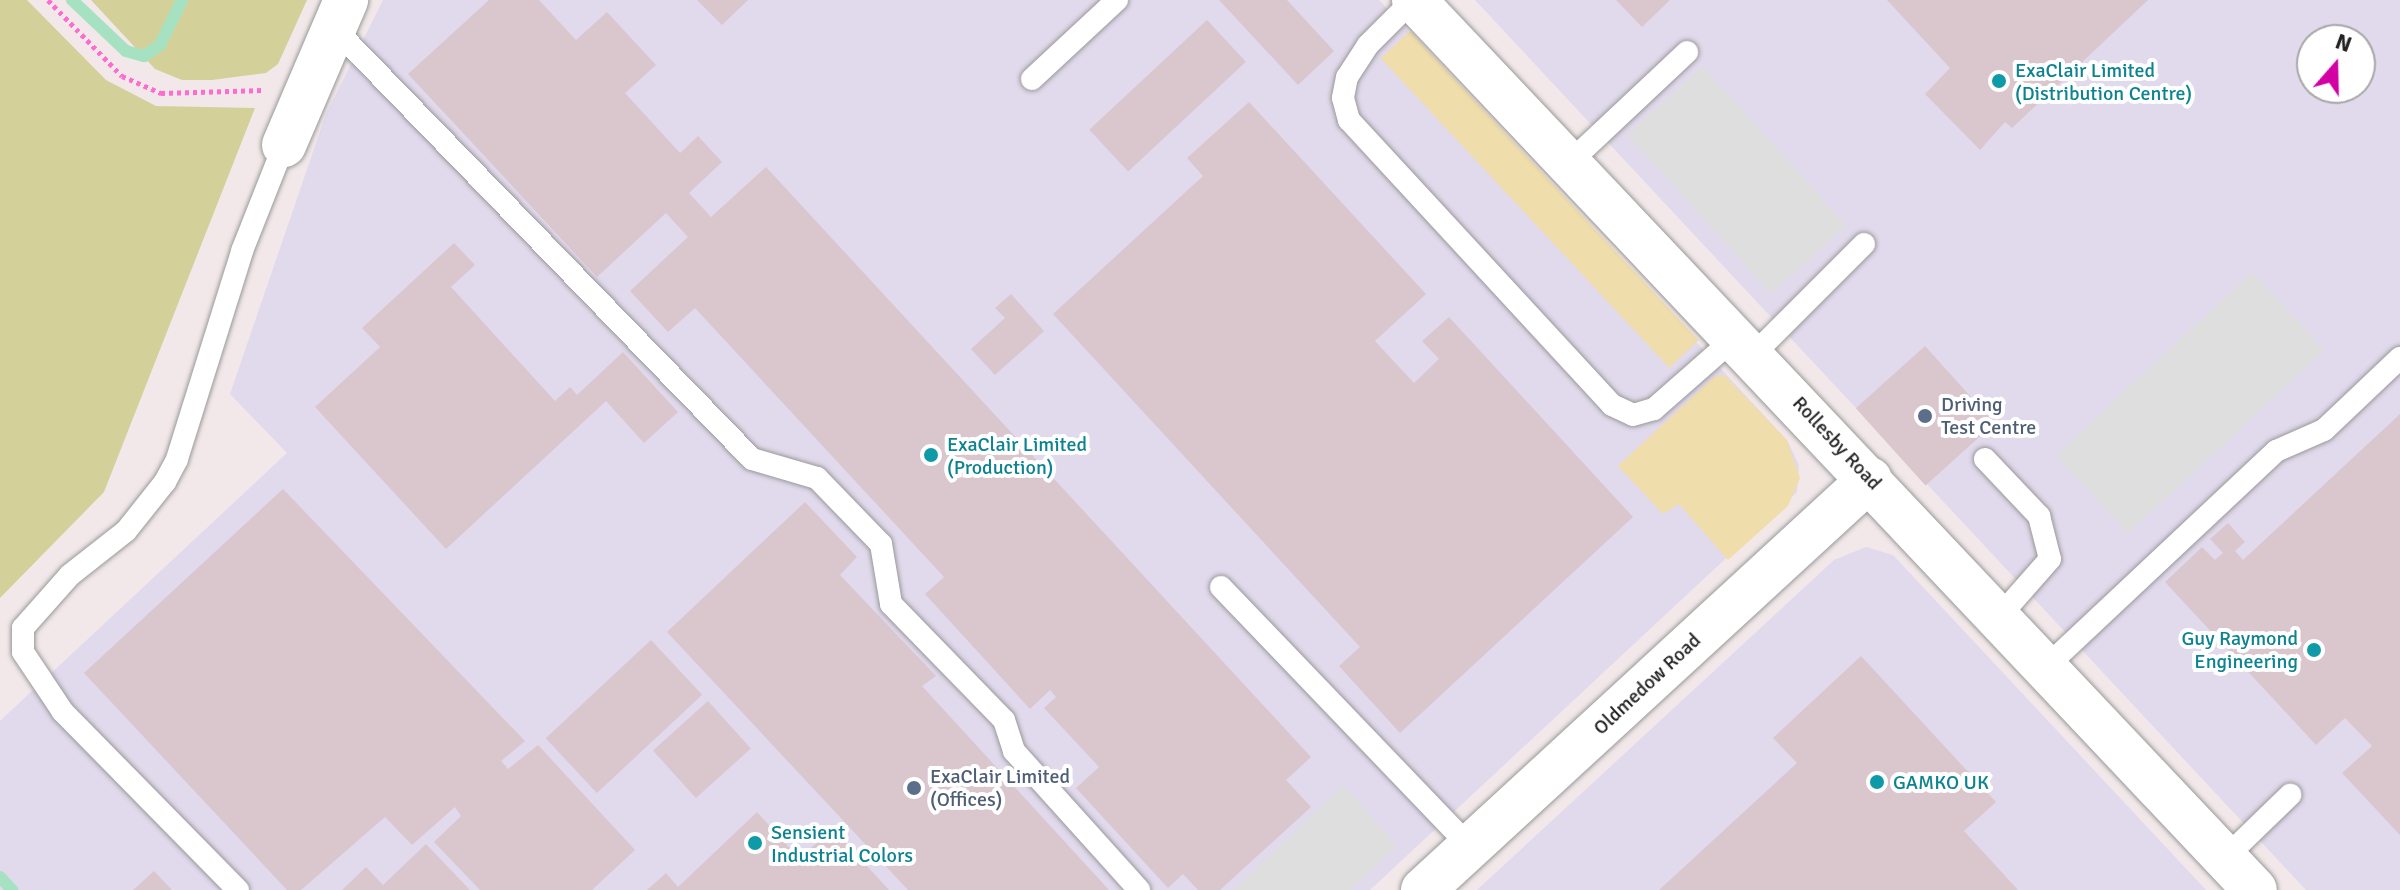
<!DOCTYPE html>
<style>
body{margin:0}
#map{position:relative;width:2400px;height:890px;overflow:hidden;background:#f2e8e9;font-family:Signika,sans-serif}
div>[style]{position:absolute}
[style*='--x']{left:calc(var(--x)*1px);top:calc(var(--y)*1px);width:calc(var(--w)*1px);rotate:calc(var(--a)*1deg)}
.industrial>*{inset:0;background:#e1d9ec}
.grass>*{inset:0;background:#efddab;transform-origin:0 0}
.forest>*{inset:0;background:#d4d09a}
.parking>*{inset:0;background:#dedede;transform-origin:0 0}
.stream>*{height:12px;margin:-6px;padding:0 6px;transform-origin:6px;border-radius:6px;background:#a6e2c1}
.building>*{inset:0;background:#dac7ce;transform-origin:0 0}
.path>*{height:5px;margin-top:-2.5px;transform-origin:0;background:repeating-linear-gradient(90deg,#ff6ccf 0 4px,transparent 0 8px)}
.roads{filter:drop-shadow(0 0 2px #999) drop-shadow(0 0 2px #999)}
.service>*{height:22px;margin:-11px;padding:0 11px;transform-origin:11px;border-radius:11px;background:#fff}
.minor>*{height:44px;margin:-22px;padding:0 22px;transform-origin:22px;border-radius:22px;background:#fff}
.dots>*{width:22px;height:22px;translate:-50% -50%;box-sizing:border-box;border:4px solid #fff;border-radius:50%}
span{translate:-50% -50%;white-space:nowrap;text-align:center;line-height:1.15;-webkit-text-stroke:8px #fff;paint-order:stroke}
.culture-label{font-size:20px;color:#0d838f}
.left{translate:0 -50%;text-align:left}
.right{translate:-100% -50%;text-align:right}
.service-label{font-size:20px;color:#4e5e75}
.street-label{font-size:20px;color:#222}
.north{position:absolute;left:2296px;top:24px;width:80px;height:80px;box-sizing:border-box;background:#fff;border:2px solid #a7a7a7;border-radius:50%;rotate:20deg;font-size:22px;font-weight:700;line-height:32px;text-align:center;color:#222}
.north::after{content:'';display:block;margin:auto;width:28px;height:36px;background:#d300a4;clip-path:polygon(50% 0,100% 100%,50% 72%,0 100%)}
</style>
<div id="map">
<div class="industrial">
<div style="clip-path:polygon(383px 0,1379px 0,1787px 440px,1799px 465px,1797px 492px,1370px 890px,0 890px,0 721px,287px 453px,230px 394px,326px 114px)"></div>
<div style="clip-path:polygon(evenodd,1475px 0,2400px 0,2400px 890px,2306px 890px,1475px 0,2312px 40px,2360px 40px,2360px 88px,2312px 88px,2312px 40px)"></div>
<div style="clip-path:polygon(1866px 547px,1893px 555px,2206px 890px,1477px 890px,1834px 560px)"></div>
</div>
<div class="grass">
<div style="left:1410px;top:31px;width:423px;height:40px;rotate:47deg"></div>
<div style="clip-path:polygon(1724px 375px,1787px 440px,1800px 478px,1788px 506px,1728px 560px,1679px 504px,1663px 514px,1618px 466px,1714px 377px)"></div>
</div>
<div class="forest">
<div style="clip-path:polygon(0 0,27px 0,106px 80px,156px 106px,255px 108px,104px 492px,0 598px)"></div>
<div style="clip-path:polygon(91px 0,307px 0,278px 64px,266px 73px,212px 80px,182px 80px,155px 69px)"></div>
</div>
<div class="parking">
<div style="left:1703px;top:66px;width:215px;height:102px;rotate:48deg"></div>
<div style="left:2252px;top:272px;width:107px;height:269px;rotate:47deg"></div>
<div style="clip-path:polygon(1343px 785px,1397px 846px,1351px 890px,1233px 890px)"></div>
</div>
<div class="stream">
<div style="--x:72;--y:0;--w:74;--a:43.4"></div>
<div style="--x:126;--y:51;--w:19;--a:16"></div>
<div style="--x:144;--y:56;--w:19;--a:-35"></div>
<div style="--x:160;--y:45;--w:50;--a:-63.9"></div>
<div style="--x:0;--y:877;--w:18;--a:47"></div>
</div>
<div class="building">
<div style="clip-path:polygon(489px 0,539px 0,576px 40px,607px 12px,656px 65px,625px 93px,680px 153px,698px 136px,722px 162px,689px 193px,711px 217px,766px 167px,1311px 757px,1286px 780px,1311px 807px,1220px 890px,1198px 890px,1183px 874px,1168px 888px,1076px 788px,1099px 767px,1044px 708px,1056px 697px,1050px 690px,1030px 709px,925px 594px,944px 577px,695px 308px,668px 332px,630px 291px,688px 237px,666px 213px,597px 277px,408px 74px)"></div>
<div style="clip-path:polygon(697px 0,748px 0,722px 25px)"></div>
<div style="clip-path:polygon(1219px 0,1287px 0,1334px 51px,1298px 85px)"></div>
<div style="clip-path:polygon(1616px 0,1670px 0,1642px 27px)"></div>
<div style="clip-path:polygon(1887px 0,2148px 0,2012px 128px,2005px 122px,1980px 150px,1925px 94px,1950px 68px)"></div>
<div style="left:1207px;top:20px;width:57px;height:161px;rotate:47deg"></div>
<div style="clip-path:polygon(1249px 102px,1426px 294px,1375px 341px,1414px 383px,1439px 359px,1422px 341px,1449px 317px,1633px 517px,1400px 733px,1339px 666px,1360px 647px,1053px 314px,1203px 176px,1187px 158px)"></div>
<div style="clip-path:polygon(454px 243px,475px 265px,451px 287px,555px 401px,570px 387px,577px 395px,623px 352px,678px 412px,644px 443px,606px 401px,446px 549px,315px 407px,380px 347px,362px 328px)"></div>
<div style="clip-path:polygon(1011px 294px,1044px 331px,995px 375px,971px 349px,1005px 318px,995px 308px)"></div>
<div style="left:1925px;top:346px;width:104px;height:93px;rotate:48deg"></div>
<div style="clip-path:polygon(2400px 414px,2400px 835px,2342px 773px,2372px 746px,2345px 718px,2316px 745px,2165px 582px,2202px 547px,2215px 560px,2223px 553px,2210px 539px,2228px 523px,2245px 542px,2235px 551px,2243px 560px)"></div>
<div style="clip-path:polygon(283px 489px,525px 741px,501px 761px,508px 769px,538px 745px,635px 850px,592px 890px,480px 890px,434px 842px,461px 816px,455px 807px,412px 845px,385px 817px,301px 890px,287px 890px,84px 673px)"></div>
<div style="clip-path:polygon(805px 502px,857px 557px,840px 575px,936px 676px,922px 686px,1109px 890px,908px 890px,667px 632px)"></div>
<div style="left:651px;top:640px;width:75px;height:144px;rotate:47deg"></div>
<div style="clip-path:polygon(1861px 656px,1996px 802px,1964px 831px,2018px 890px,1659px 890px,1797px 763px,1773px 738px)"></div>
<div style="left:708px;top:701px;width:64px;height:74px;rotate:48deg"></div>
<div style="clip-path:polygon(757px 812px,799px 858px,833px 829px,889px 890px,647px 890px,666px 873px,678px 887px)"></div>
<div style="clip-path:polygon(426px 844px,470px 890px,342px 890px,366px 867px,383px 885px)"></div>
<div style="clip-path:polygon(154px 871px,172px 890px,133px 890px)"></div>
</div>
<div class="path">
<div style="--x:48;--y:0;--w:106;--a:45.8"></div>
<div style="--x:122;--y:76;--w:43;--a:23.6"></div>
<div style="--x:161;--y:93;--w:102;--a:-1.7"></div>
</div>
<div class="roads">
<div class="service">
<div style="--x:1413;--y:0;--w:64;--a:135"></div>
<div style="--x:1368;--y:45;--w:38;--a:123"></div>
<div style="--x:1347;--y:77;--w:21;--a:101"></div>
<div style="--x:1343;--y:98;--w:23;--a:75"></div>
<div style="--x:1349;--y:120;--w:388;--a:47.3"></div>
<div style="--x:1612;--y:405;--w:23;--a:25"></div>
<div style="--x:1633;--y:415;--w:22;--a:-16"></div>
<div style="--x:1654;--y:409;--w:109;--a:-41.3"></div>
<div style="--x:334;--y:28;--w:600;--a:45.88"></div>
<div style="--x:752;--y:459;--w:68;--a:16.3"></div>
<div style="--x:817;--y:478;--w:92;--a:45.9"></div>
<div style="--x:881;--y:544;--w:61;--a:80.5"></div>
<div style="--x:891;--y:604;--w:162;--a:45.8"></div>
<div style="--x:1004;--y:720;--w:33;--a:72"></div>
<div style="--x:1014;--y:751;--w:187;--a:48"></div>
<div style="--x:1032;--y:79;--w:116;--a:-42.9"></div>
<div style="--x:1569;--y:163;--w:162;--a:-43.2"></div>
<div style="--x:1753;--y:355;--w:157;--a:-45"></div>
<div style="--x:1985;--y:459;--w:79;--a:46.5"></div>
<div style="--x:2039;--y:516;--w:44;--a:75.7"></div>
<div style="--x:2050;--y:559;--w:77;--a:131.3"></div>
<div style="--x:1221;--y:587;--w:360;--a:46.2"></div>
<div style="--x:2046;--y:667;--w:316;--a:-43.2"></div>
<div style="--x:2276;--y:451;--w:52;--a:-23.6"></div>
<div style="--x:2324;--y:430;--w:105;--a:-43.5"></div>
<div style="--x:2225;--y:858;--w:91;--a:-44.1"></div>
<div style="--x:238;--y:890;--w:250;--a:-134.5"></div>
<div style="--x:63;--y:712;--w:72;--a:-123.7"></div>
<div style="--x:23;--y:652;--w:24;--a:-90"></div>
<div style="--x:23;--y:628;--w:71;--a:-48.4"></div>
<div style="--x:70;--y:575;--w:71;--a:-38.2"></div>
<div style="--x:126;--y:531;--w:63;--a:-51.5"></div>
<div style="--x:165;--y:482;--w:26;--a:-62"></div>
<div style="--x:177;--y:459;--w:218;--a:-72.6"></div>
<div style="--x:242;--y:251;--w:114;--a:-68.4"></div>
</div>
<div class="minor">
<div style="--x:1414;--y:0;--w:1224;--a:46.62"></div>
<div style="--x:284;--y:145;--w:158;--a:-66.8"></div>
<div style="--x:1423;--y:890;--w:607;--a:-42.6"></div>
</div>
</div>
<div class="dots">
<div style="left:1999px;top:81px;background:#0f9aa8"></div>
<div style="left:1925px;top:416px;background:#5c6f8a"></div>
<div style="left:931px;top:455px;background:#0f9aa8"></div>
<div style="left:2314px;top:650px;background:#0f9aa8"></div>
<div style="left:1877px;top:782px;background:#0f9aa8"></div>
<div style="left:914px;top:788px;background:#5c6f8a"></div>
<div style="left:755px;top:843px;background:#0f9aa8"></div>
</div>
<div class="culture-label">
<span class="left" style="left:2015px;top:82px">ExaClair Limited<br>(Distribution Centre)</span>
<span class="left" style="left:947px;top:456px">ExaClair Limited<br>(Production)</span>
<span class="right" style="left:2298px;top:650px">Guy Raymond<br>Engineering</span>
<span class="left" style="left:1893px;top:782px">GAMKO UK</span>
<span class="left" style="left:771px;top:844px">Sensient<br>Industrial Colors</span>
</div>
<div class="service-label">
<span class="left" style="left:1941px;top:416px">Driving<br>Test Centre</span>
<span class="left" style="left:930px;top:788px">ExaClair Limited<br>(Offices)</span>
</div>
<div class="street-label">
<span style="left:1837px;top:443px;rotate:47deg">Rollesby Road</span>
<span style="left:1647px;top:684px;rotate:-43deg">Oldmedow Road</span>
</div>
<div class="north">N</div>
</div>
